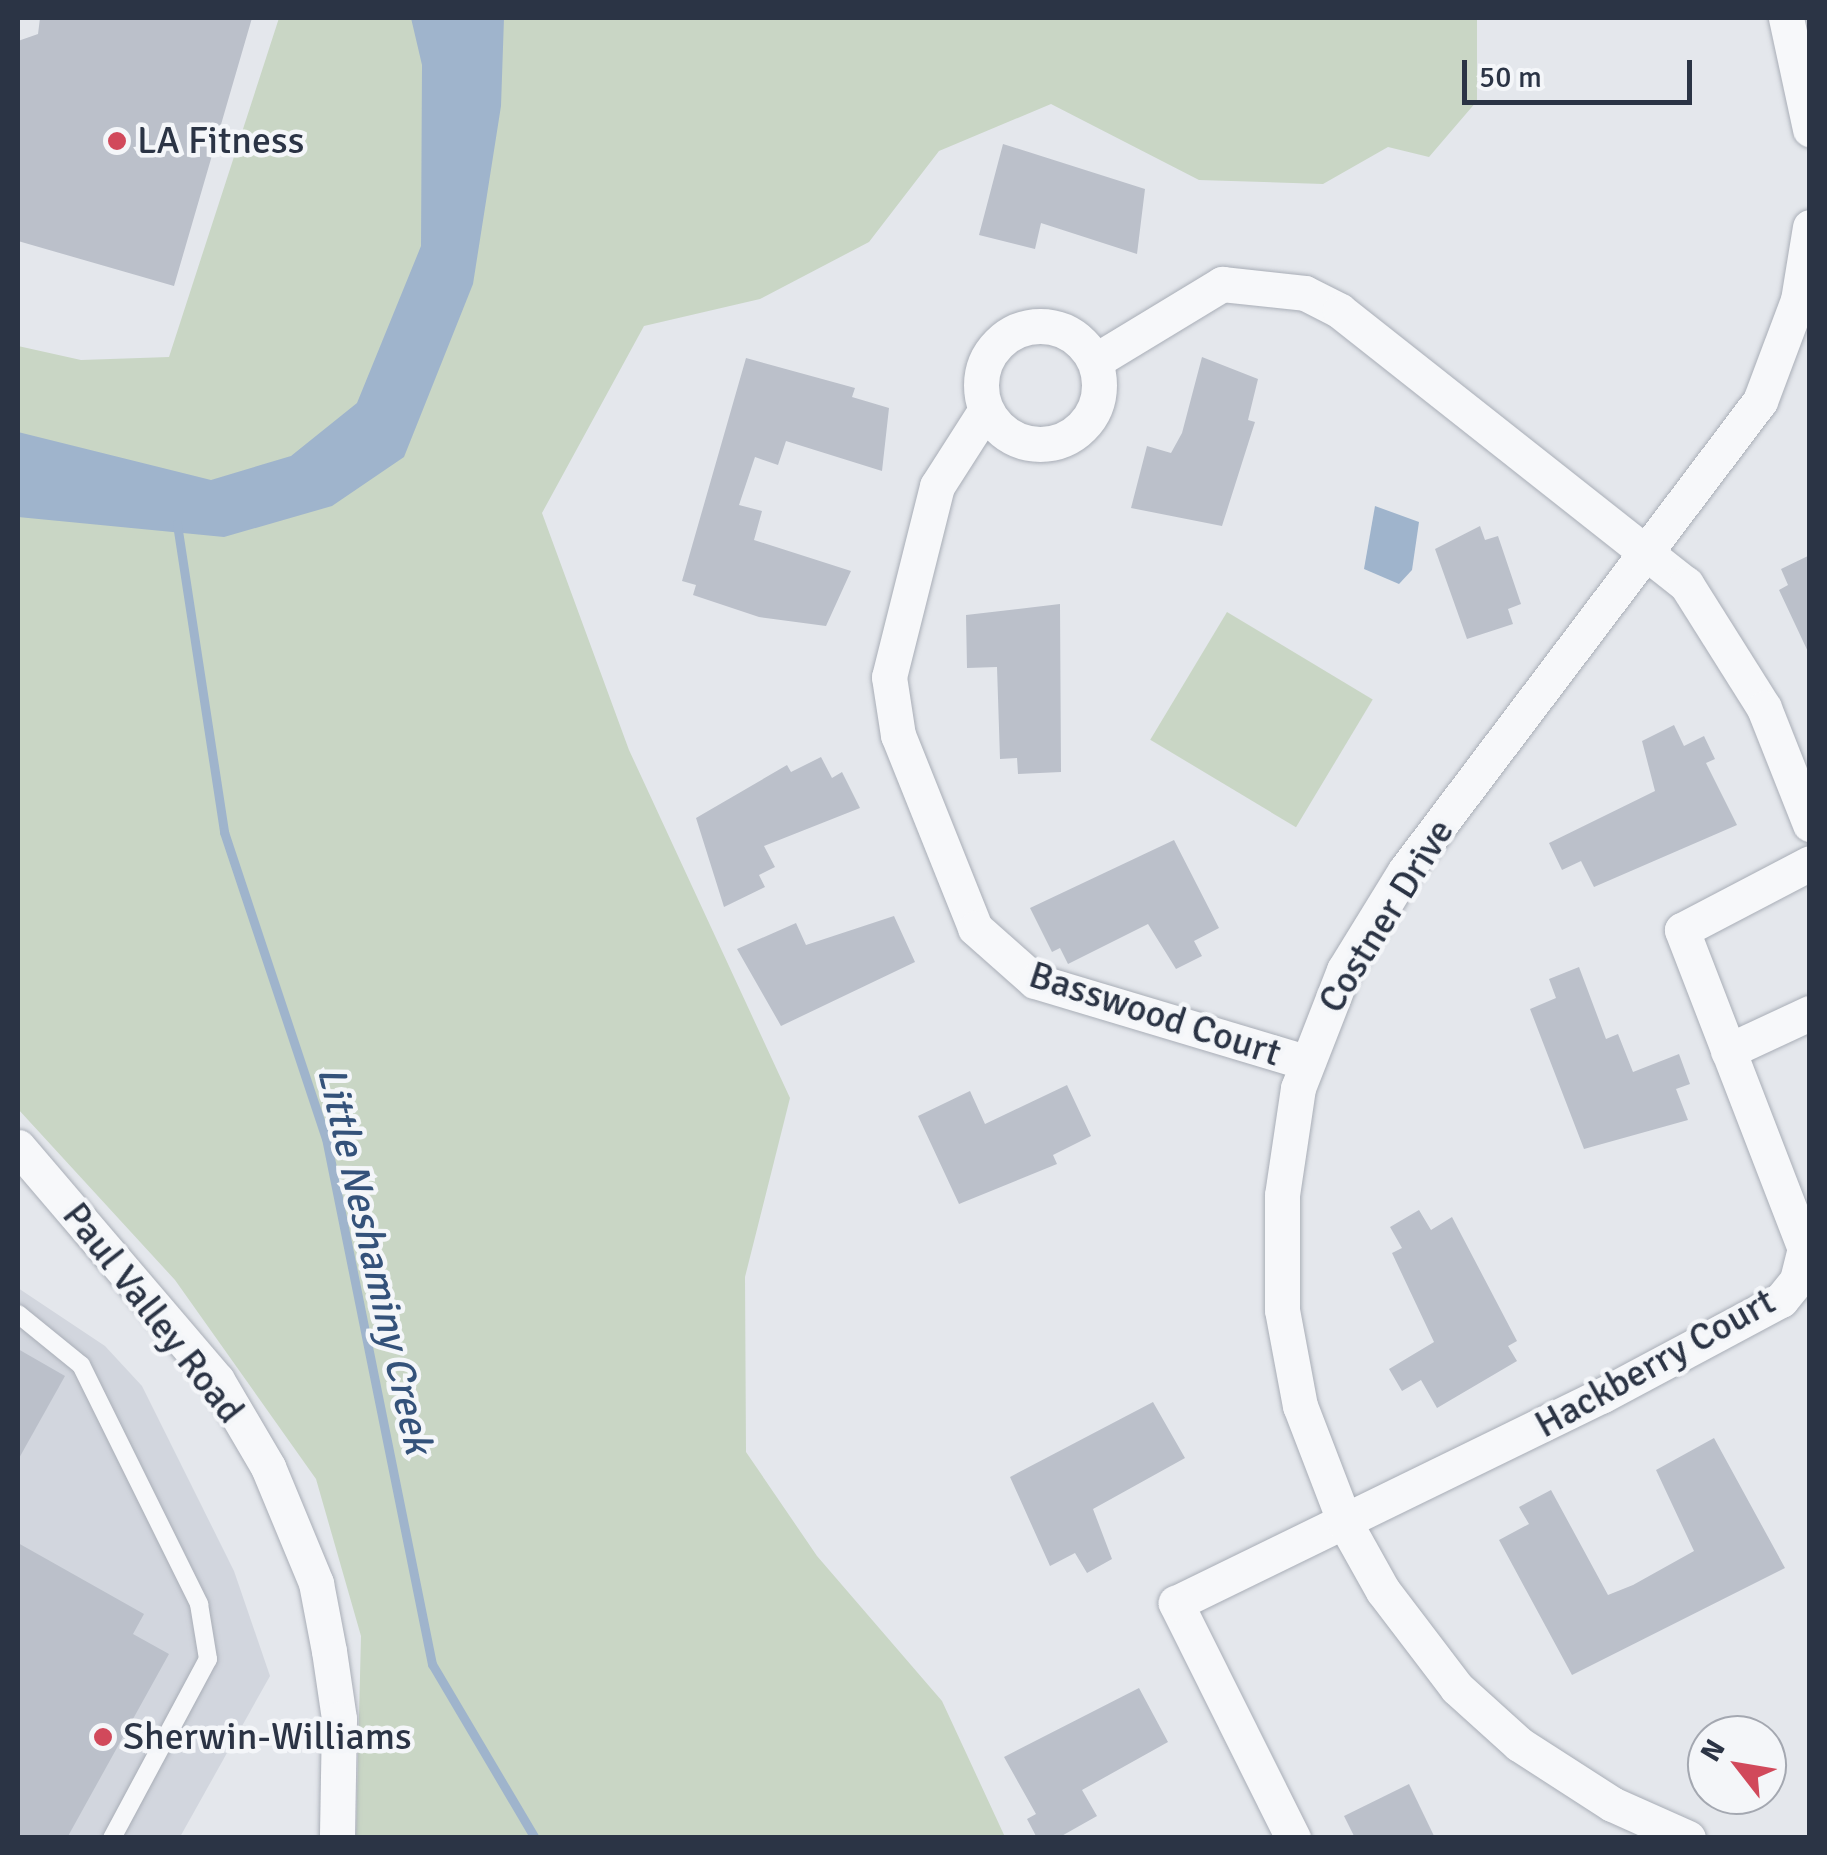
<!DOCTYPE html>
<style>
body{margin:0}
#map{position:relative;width:1827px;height:1855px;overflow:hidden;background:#e4e7ec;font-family:Signika,sans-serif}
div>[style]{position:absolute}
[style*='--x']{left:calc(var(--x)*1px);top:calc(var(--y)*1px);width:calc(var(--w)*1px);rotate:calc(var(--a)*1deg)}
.built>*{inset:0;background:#d2d6de}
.green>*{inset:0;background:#c9d6c5;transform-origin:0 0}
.water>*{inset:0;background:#9fb4cc}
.stream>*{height:9px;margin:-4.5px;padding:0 4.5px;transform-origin:4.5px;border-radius:4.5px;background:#9fb4cc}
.building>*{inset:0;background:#bbc0ca}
.roads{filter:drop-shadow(0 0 2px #a9aeb7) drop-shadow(0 0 2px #a9aeb7)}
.lane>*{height:18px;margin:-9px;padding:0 9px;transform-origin:9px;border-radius:9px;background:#f7f8fa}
.street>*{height:35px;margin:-17.5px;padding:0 17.5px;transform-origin:17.5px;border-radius:17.5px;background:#f7f8fa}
.street>.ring{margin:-17.5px;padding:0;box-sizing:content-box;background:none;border:35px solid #f7f8fa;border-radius:50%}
.dots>*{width:28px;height:28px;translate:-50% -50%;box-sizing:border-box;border:5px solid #f4f6f9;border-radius:50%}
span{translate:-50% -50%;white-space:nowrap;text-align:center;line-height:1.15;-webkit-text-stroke:9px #f4f6f9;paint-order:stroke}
.poi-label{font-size:38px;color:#2b3445}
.left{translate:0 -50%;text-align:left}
.street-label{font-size:38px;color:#2b3445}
.water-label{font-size:40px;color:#34527a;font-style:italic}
.frame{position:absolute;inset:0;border:20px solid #2b3445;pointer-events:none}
.north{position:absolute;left:1687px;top:1715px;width:100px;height:100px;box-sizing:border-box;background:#f4f6f9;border:2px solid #a4a8b1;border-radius:50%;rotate:301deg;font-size:28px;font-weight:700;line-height:40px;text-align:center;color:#2b3445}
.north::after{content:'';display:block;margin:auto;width:35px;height:45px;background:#d1495b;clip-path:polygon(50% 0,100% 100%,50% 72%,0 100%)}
.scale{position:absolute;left:1462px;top:60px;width:230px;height:45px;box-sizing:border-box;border:5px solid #2b3445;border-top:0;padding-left:12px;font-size:30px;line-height:35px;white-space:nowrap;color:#2b3445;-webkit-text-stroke:8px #f4f6f9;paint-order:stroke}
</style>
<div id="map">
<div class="built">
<div style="clip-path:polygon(18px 1288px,105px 1346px,142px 1386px,234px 1571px,270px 1676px,180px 1837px,18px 1837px)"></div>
</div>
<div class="green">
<div style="clip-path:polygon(279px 18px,1477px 18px,1477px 101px,1429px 157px,1388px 147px,1323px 184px,1199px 180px,1051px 104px,939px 151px,869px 242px,760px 299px,644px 326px,542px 513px,629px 750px,790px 1098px,745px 1277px,746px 1452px,817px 1556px,942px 1701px,1005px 1837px,356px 1837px,361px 1636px,316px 1479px,175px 1280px,18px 1109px,18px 346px,81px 360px,169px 357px)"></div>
<div style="left:1227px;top:612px;width:170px;height:149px;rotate:31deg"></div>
</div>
<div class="water">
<div style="clip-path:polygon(411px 18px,504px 18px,501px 106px,473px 284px,404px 457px,332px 506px,224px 537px,18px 517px,18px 432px,211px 480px,291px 456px,357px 403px,421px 246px,422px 65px)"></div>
<div style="clip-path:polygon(1375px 506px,1419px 522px,1412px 570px,1399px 584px,1364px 569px)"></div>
</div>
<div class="stream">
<div style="--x:177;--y:524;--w:312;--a:81.3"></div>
<div style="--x:224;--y:832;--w:323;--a:71.6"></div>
<div style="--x:326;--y:1138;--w:537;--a:78.61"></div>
<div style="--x:432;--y:1664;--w:202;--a:59.4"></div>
</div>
<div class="building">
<div style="clip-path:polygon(40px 18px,252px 18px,174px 286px,18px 241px,18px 41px,38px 34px)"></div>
<div style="clip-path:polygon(1003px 144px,1145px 189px,1137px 254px,1041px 223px,1035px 249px,979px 235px)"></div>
<div style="clip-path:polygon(1202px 357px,1258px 379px,1248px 420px,1255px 422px,1222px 526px,1131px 508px,1147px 446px,1171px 453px,1182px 433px)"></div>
<div style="clip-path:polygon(746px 358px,855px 388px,852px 397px,889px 408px,882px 471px,786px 441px,778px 465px,755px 457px,739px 505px,762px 511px,754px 540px,851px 571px,826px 626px,759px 617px,693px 595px,696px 585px,682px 581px)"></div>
<div style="clip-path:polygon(1480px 526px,1485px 540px,1498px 536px,1521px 604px,1508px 609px,1513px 624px,1467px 639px,1435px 549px)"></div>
<div style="clip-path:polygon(1810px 555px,1810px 656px,1779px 590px,1788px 585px,1781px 569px)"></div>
<div style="clip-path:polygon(1060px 604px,1061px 772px,1018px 774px,1017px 758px,1000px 759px,997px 667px,967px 668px,966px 615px)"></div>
<div style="clip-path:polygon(1674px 725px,1684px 746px,1704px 736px,1715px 759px,1706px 763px,1737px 825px,1594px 887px,1581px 861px,1562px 870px,1549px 843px,1655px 791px,1642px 741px)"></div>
<div style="clip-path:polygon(821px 757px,832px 778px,842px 772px,860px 808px,764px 846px,775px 867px,759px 875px,765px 887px,724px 907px,696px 818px,787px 765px,791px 772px)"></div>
<div style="clip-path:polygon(1174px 840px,1219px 928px,1194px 941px,1202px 956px,1176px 969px,1148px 924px,1068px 964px,1060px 948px,1052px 952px,1030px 908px)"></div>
<div style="clip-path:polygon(894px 916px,915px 962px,781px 1026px,737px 949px,796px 923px,806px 945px)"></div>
<div style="clip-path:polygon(1579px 967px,1606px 1039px,1618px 1034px,1633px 1072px,1679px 1054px,1690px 1084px,1676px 1089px,1688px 1120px,1584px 1149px,1530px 1009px,1556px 998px,1549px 979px)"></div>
<div style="clip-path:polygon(1067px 1085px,1091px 1136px,1053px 1155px,1057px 1164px,959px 1204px,918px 1116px,970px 1091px,985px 1124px)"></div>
<div style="clip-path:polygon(1419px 1210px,1431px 1230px,1452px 1217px,1517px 1341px,1508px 1346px,1517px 1361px,1437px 1408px,1421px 1380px,1402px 1391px,1389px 1369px,1434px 1342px,1392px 1253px,1402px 1248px,1390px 1227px)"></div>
<div style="clip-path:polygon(18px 1349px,65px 1376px,18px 1460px)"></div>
<div style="clip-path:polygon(1153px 1402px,1185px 1458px,1093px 1509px,1112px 1559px,1087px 1573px,1075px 1553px,1050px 1566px,1010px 1477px)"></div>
<div style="clip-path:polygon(1714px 1438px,1785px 1568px,1572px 1675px,1499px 1540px,1529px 1524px,1519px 1507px,1551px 1490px,1608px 1595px,1633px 1585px,1694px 1551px,1656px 1470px)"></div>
<div style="clip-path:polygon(18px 1543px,144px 1614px,133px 1634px,169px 1654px,67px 1838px,18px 1838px)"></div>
<div style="clip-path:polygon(1139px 1688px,1168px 1742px,1082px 1790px,1097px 1816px,1058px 1838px,1037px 1838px,1027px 1819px,1036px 1814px,1004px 1757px)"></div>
<div style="clip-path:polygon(1409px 1784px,1435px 1838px,1355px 1838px,1344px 1816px)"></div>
</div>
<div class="roads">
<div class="lane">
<div style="--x:18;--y:1314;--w:81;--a:39"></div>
<div style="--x:81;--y:1365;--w:267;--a:63.7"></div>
<div style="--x:199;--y:1604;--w:56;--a:80.7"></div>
<div style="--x:208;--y:1659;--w:203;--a:118.2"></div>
</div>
<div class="street">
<div style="--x:1786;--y:18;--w:114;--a:77.8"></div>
<div class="ring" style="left:981px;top:326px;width:83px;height:83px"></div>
<div style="--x:1095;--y:361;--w:149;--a:-31.2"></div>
<div style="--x:1222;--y:284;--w:83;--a:6.2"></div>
<div style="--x:1305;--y:293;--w:39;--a:27"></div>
<div style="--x:1340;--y:311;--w:441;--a:38.3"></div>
<div style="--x:1686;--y:584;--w:146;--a:57.8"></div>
<div style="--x:1764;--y:708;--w:125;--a:68.4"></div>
<div style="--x:985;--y:411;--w:89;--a:122.6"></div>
<div style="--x:937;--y:486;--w:197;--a:104.1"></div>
<div style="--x:889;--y:677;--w:59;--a:81.2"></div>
<div style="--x:898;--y:735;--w:208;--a:68.2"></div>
<div style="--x:975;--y:928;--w:80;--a:41.5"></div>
<div style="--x:1035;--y:981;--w:282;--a:16.7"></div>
<div style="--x:1728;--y:1051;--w:90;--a:-24.9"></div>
<div style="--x:18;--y:1147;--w:306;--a:49.5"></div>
<div style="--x:217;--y:1380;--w:101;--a:59.6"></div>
<div style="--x:268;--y:1467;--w:126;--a:67.5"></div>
<div style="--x:316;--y:1583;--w:69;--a:79.2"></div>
<div style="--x:329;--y:1651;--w:69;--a:81.6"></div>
<div style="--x:339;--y:1719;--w:119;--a:91"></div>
<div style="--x:1293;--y:1838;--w:263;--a:-116.5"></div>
<div style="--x:1176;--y:1603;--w:473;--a:-26"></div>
<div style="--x:1601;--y:1396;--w:204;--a:-28.1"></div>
<div style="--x:1781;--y:1300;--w:26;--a:-51"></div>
<div style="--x:1797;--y:1280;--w:32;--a:-76"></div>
<div style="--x:1805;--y:1249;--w:342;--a:-111.1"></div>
<div style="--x:1682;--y:930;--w:144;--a:-27.6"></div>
<div style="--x:1688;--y:1838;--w:83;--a:-155.9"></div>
<div style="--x:1612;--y:1804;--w:111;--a:-147.2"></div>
<div style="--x:1519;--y:1744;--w:84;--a:-137.9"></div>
<div style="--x:1457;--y:1688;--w:122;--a:-127.3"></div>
<div style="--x:1383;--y:1591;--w:78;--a:-119.2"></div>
<div style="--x:1345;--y:1523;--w:125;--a:-111"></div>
<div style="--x:1300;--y:1406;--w:98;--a:-100.6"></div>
<div style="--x:1282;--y:1310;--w:115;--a:-90"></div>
<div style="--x:1282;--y:1195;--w:108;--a:-81.5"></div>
<div style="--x:1298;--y:1088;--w:127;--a:-68.7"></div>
<div style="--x:1344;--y:970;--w:116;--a:-58.4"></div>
<div style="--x:1405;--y:871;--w:589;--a:-52.94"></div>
<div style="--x:1760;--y:401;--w:108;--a:-69.4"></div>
<div style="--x:1798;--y:300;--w:74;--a:-80.7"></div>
</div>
</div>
<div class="dots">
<div style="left:117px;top:141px;background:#d1495b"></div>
<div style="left:103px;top:1737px;background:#d1495b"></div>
</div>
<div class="poi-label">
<span class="left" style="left:137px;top:141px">LA Fitness</span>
<span class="left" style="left:123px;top:1737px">Sherwin-Williams</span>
</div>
<div class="street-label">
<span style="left:1386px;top:916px;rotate:-58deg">Costner Drive</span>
<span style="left:1155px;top:1014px;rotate:18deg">Basswood Court</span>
<span style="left:153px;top:1313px;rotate:52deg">Paul Valley Road</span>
<span style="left:1655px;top:1363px;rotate:-29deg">Hackberry Court</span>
</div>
<div class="water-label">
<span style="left:375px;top:1260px;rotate:77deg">Little Neshaminy Creek</span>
</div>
<div class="frame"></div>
<div class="north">N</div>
<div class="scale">50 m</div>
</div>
